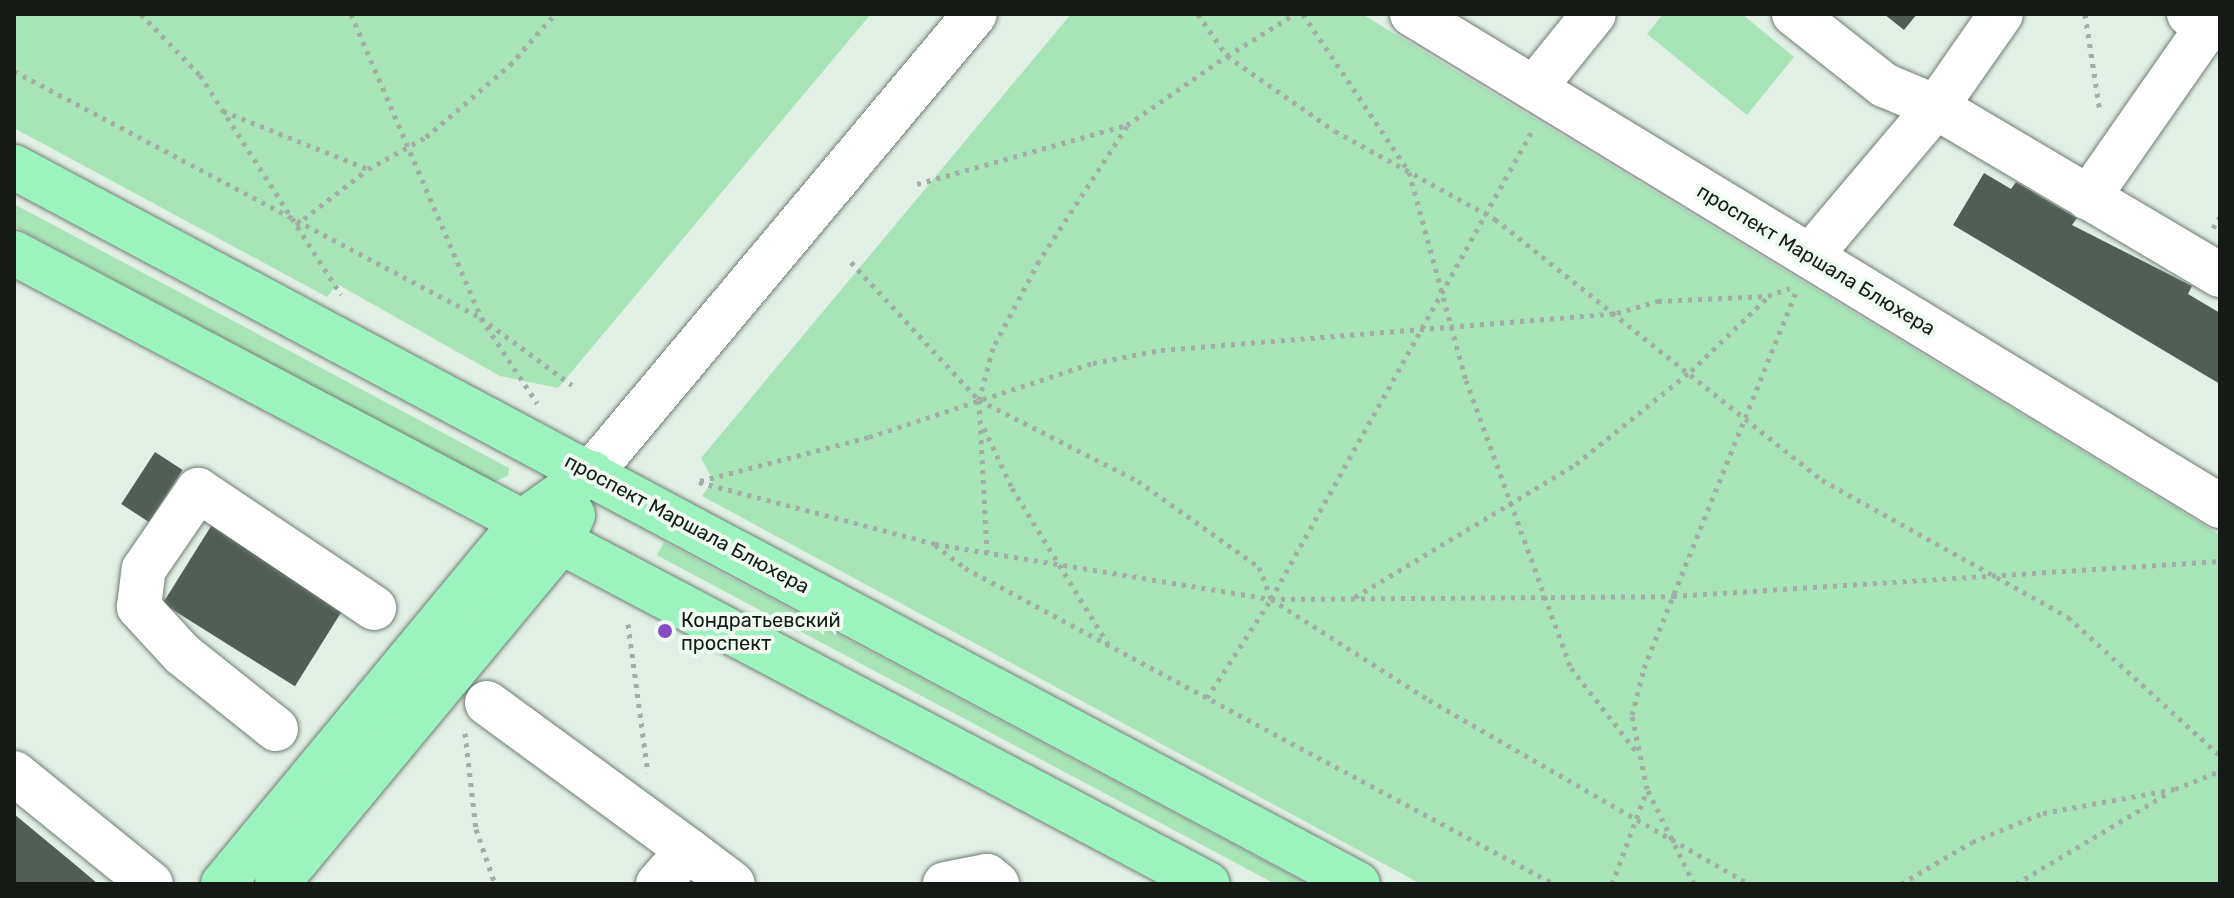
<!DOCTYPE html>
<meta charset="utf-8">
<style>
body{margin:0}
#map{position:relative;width:2234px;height:898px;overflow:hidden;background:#e1efe5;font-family:Rubik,sans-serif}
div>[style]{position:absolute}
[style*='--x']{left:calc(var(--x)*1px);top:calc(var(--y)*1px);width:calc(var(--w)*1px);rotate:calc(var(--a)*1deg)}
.green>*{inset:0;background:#a7e5b9;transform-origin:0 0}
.building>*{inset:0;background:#525e55;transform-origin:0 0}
.path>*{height:5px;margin-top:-2.5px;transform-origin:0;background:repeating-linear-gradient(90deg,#a2ada5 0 4px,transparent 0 10px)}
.roads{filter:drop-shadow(0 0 2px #707c73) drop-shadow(0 0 2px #707c73)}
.minor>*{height:44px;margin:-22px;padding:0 22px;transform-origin:22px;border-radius:22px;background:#fff}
.major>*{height:44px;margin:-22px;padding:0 22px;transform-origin:22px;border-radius:22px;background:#9df3bf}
.dots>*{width:22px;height:22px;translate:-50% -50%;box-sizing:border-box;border:4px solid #eefcf2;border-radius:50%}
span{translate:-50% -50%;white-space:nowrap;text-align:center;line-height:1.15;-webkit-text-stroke:8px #eefcf2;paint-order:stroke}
.street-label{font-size:20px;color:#161a17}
.poi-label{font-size:20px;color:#161a17}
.left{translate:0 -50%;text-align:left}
.frame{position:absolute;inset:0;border:16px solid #161a17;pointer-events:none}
</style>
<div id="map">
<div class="green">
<div style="clip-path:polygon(14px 14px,871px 14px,558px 388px,500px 376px,337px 284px,327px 297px,14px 128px)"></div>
<div style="clip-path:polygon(1071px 14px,1362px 14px,2220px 535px,2220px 884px,1421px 884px,702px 496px,713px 480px,701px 458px)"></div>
<div style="clip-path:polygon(1663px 14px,1742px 14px,1794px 57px,1747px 115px,1647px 34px)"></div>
<div style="clip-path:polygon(14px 204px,509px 468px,508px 476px,493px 482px,14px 226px)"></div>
<div style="left:664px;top:542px;width:724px;height:15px;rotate:28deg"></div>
</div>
<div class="building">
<div style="clip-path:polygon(1884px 14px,1917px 14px,1904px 30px)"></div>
<div style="clip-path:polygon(1984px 173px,2011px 189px,2016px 182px,2077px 218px,2072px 225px,2192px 286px,2188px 294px,2220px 313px,2220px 384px,1953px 225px)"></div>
<div style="left:155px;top:452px;width:33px;height:62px;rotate:33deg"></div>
<div style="left:213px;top:523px;width:156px;height:95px;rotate:32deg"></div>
<div style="clip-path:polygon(14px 814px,78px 867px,98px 884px,14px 884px)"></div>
</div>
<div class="path">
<div style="--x:141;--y:14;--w:85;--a:46"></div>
<div style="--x:200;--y:75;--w:261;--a:57.3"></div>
<div style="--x:351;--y:14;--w:331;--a:66.8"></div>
<div style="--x:481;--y:318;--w:102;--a:56.6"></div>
<div style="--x:1198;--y:14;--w:51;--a:55.4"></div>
<div style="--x:1227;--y:56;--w:80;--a:-31.7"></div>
<div style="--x:1303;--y:14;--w:190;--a:56.1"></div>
<div style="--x:1409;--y:172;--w:216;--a:74.7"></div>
<div style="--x:1466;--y:380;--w:307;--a:70"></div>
<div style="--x:1571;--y:668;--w:105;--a:51.9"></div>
<div style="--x:2085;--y:14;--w:99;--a:81.3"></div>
<div style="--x:14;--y:71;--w:528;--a:27.87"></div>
<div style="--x:481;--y:318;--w:113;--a:36.4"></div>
<div style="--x:223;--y:111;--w:156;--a:21.8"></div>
<div style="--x:368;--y:169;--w:66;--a:-28.9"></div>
<div style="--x:426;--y:137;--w:111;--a:-40.6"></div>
<div style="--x:510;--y:65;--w:68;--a:-48.6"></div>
<div style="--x:1127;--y:126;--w:161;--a:123.1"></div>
<div style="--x:1039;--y:261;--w:98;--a:117.9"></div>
<div style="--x:993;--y:348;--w:54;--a:105.1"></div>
<div style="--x:979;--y:400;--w:178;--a:27"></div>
<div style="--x:1138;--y:481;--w:148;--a:35.4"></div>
<div style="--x:1259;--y:567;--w:34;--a:69"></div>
<div style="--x:1271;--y:599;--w:188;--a:32.6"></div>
<div style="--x:1429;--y:700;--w:369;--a:29.9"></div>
<div style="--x:917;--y:184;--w:218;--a:-15.7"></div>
<div style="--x:1127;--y:125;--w:121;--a:-34.6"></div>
<div style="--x:1227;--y:56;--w:131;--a:34.8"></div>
<div style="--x:1335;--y:131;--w:183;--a:28.8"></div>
<div style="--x:1495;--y:219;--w:418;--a:38.6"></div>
<div style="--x:1822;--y:480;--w:282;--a:29.1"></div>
<div style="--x:2068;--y:617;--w:206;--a:42.4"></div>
<div style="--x:296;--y:225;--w:90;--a:-37.8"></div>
<div style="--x:2213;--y:228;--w:13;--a:-58"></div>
<div style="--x:851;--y:262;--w:188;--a:47.2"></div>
<div style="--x:979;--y:400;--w:153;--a:87"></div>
<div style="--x:984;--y:428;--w:66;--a:65"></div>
<div style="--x:1012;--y:488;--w:183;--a:58.4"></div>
<div style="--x:700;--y:481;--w:175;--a:-14.6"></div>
<div style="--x:869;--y:437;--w:236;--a:-18.3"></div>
<div style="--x:1093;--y:363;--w:69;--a:-10.8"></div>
<div style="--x:1161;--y:350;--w:457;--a:-4.6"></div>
<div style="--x:1617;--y:313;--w:43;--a:-16.3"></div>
<div style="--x:1658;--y:301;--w:110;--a:-2.6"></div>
<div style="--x:1768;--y:296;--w:23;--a:-20"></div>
<div style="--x:699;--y:482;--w:244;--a:14.7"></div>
<div style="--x:935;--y:544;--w:340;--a:9.3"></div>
<div style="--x:1271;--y:599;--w:402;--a:-0.4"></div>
<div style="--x:1673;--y:596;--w:548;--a:-3.66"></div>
<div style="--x:935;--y:545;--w:38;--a:37"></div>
<div style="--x:965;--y:568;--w:668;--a:28.21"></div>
<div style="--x:1355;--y:597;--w:258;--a:-31"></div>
<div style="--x:1576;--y:464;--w:148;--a:-39"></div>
<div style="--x:1691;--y:371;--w:107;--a:-43.9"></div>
<div style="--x:628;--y:624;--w:150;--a:82.4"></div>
<div style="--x:1207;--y:698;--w:118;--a:-57.1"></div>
<div style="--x:1271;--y:599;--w:536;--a:-60.85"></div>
<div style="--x:465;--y:733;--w:97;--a:83.5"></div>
<div style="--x:476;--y:829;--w:58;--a:70.9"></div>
<div style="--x:1612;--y:884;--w:100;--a:-69.6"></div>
<div style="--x:1694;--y:884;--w:106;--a:-116.3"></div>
<div style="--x:1647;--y:789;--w:76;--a:-101.5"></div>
<div style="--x:1632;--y:715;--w:49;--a:-75.7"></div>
<div style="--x:1644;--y:668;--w:406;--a:-68"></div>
<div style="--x:1901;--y:884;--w:82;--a:-30.6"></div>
<div style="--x:1972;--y:842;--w:77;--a:-22.2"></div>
<div style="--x:2043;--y:813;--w:134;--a:-10.3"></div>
<div style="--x:2175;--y:789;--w:48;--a:-21.8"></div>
<div style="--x:2016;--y:884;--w:179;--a:-30.9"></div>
</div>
<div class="roads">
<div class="minor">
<div style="--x:1412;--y:14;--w:946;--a:31.34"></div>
<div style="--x:1794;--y:14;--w:115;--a:38.3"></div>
<div style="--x:1884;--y:85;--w:56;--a:22.9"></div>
<div style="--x:1936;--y:107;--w:330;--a:30.6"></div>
<div style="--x:1534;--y:88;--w:95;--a:-51"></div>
<div style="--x:2088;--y:198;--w:194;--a:-55.1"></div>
<div style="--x:2199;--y:39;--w:17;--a:-90"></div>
<div style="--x:2199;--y:22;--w:13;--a:-141"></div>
<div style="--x:1810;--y:256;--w:195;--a:-49.8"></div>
<div style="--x:1936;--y:107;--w:113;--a:-55"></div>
<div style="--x:591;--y:473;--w:598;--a:-50.08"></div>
<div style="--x:487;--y:703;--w:249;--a:36.2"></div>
<div style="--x:276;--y:729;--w:120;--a:-141.4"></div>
<div style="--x:182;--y:654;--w:64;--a:-132.5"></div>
<div style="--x:139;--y:607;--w:38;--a:-83"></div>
<div style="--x:144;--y:569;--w:96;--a:-55.6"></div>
<div style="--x:198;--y:490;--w:212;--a:33.8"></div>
<div style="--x:14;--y:773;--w:176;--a:39"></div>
<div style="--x:658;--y:884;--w:45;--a:-48.6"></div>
<div style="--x:688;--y:850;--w:56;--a:37.1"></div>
<div style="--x:945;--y:884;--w:43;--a:-10.8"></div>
<div style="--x:987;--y:876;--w:13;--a:39"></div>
</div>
<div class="major">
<div style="--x:14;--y:167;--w:1523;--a:28.08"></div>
<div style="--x:14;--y:253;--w:1350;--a:27.86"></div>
<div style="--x:223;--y:884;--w:470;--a:-50.4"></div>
<div style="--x:522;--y:522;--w:85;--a:-35.4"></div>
<div style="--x:277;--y:884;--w:443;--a:-50.3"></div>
<div style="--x:560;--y:543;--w:31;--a:-65"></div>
</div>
</div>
<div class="dots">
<div style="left:665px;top:631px;background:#874cc3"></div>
</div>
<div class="street-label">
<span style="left:1816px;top:260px;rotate:31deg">проспект Маршала Блюхера</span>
<span style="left:687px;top:524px;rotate:28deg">проспект Маршала Блюхера</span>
</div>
<div class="poi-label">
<span class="left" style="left:681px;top:632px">Кондратьевский<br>проспект</span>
</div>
<div class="frame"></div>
</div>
